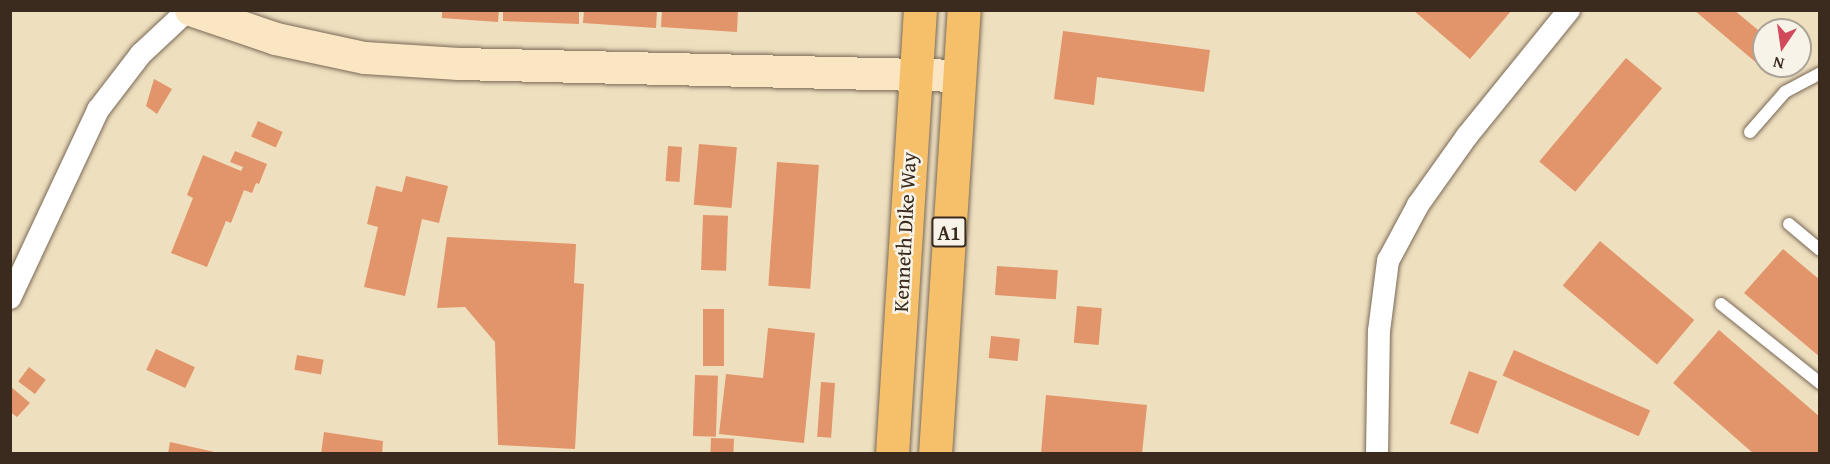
<!DOCTYPE html>
<style>
body{margin:0}
#map{position:relative;width:1830px;height:464px;overflow:hidden;background:#eedfbf;font-family:"Gentium Book Plus",serif}
div>[style]{position:absolute}
[style*='--x']{left:calc(var(--x)*1px);top:calc(var(--y)*1px);width:calc(var(--w)*1px);rotate:calc(var(--a)*1deg)}
.building>*{inset:0;background:#e2956a;transform-origin:0 0}
.roads{filter:drop-shadow(0 0 2px #7a6956) drop-shadow(0 0 2px #7a6956)}
.lane>*{height:12px;margin:-6px;padding:0 6px;transform-origin:6px;border-radius:6px;background:#fff}
.street>*{height:22px;margin:-11px;padding:0 11px;transform-origin:11px;border-radius:11px;background:#fff}
.secondary>*{height:32px;margin:-16px;padding:0 16px;transform-origin:16px;border-radius:16px;background:#fbe6c4}
.highway>*{height:33px;margin:-16.5px;padding:0 16.5px;transform-origin:16.5px;border-radius:16.5px;background:#f6c06b}
span{translate:-50% -50%;white-space:nowrap;text-align:center;line-height:1.15;-webkit-text-stroke:5px #f7f3e8;paint-order:stroke}
.shield-label span{padding:2px 4px;background:#f7f3e8;border:2px solid;border-radius:4px;-webkit-text-stroke-width:0}
.shield-label{font-size:20px;color:#3b2a1e;font-weight:700}
.street-label{font-size:21px;color:#3b2a1e}
.frame{position:absolute;inset:0;border:12px solid #3b2a1e;pointer-events:none}
.north{position:absolute;left:1752px;top:18px;width:60px;height:60px;box-sizing:border-box;background:#f7f3e8;border:2px solid #aca397;border-radius:50%;rotate:193deg;font-size:16px;font-weight:700;line-height:24px;text-align:center;color:#3b2a1e}
.north::after{content:'';display:block;margin:auto;width:21px;height:27px;background:#d1495b;clip-path:polygon(50% 0,100% 100%,50% 72%,0 100%)}
</style>
<div id="map">
<div class="building">
<div style="clip-path:polygon(442px 10px,499px 10px,498px 22px,442px 18px)"></div>
<div style="clip-path:polygon(503px 10px,579px 10px,579px 24px,503px 21px)"></div>
<div style="clip-path:polygon(584px 10px,657px 10px,656px 28px,583px 23px)"></div>
<div style="clip-path:polygon(662px 10px,738px 10px,737px 32px,661px 27px)"></div>
<div style="clip-path:polygon(1413px 10px,1512px 10px,1470px 59px)"></div>
<div style="clip-path:polygon(1694px 10px,1734px 10px,1764px 35px,1764px 66px,1780px 66px,1772px 76px)"></div>
<div style="clip-path:polygon(1063px 31px,1210px 50px,1204px 92px,1097px 77px,1094px 105px,1054px 99px)"></div>
<div style="left:1626px;top:58px;width:47px;height:135px;rotate:40deg"></div>
<div style="clip-path:polygon(154px 79px,172px 89px,157px 114px,146px 106px)"></div>
<div style="left:258px;top:121px;width:27px;height:17px;rotate:24deg"></div>
<div style="left:699px;top:144px;width:38px;height:61px;rotate:5deg"></div>
<div style="left:668px;top:146px;width:14px;height:35px;rotate:4deg"></div>
<div style="clip-path:polygon(235px 151px,267px 164px,259px 184px,256px 183px,252px 193px,244px 190px,231px 223px,226px 221px,207px 267px,171px 253px,193px 198px,187px 195px,203px 155px,241px 171px,243px 167px,230px 162px)"></div>
<div style="left:777px;top:162px;width:42px;height:124px;rotate:4deg"></div>
<div style="clip-path:polygon(406px 176px,448px 186px,439px 223px,422px 219px,405px 296px,364px 287px,378px 227px,367px 224px,376px 186px,402px 192px)"></div>
<div style="left:703px;top:215px;width:25px;height:55px;rotate:2deg"></div>
<div style="clip-path:polygon(447px 237px,576px 244px,574px 283px,584px 284px,575px 449px,498px 445px,495px 342px,465px 307px,437px 308px)"></div>
<div style="left:1600px;top:241px;width:123px;height:58px;rotate:40deg"></div>
<div style="clip-path:polygon(1783px 249px,1820px 280px,1820px 357px,1744px 293px)"></div>
<div style="left:997px;top:266px;width:61px;height:29px;rotate:4deg"></div>
<div style="left:1077px;top:306px;width:25px;height:37px;rotate:5deg"></div>
<div style="left:703px;top:309px;width:21px;height:57px"></div>
<div style="clip-path:polygon(768px 328px,815px 333px,804px 443px,719px 434px,726px 374px,763px 378px)"></div>
<div style="clip-path:polygon(1719px 330px,1820px 417px,1820px 454px,1754px 454px,1673px 383px)"></div>
<div style="left:991px;top:336px;width:29px;height:22px;rotate:6deg"></div>
<div style="left:156px;top:349px;width:43px;height:23px;rotate:25deg"></div>
<div style="left:1514px;top:350px;width:149px;height:28px;rotate:24deg"></div>
<div style="left:297px;top:355px;width:27px;height:15px;rotate:10deg"></div>
<div style="left:29px;top:367px;width:21px;height:18px;rotate:37deg"></div>
<div style="left:1469px;top:371px;width:30px;height:56px;rotate:20deg"></div>
<div style="left:695px;top:375px;width:23px;height:61px;rotate:2deg"></div>
<div style="left:821px;top:382px;width:14px;height:55px;rotate:4deg"></div>
<div style="clip-path:polygon(10px 386px,30px 403px,17px 417px,10px 412px)"></div>
<div style="clip-path:polygon(1046px 395px,1147px 405px,1142px 454px,1041px 454px)"></div>
<div style="clip-path:polygon(324px 432px,383px 441px,382px 454px,321px 454px)"></div>
<div style="left:711px;top:438px;width:23px;height:16px;rotate:2deg"></div>
<div style="clip-path:polygon(170px 442px,219px 453px,219px 454px,168px 454px)"></div>
</div>
<div class="roads">
<div class="lane">
<div style="--x:1750;--y:132;--w:53;--a:-48.8"></div>
<div style="--x:1785;--y:92;--w:40;--a:-28"></div>
<div style="--x:1789;--y:224;--w:40;--a:40"></div>
<div style="--x:1721;--y:304;--w:127;--a:38.6"></div>
</div>
<div class="street">
<div style="--x:10;--y:298;--w:208;--a:-64.9"></div>
<div style="--x:98;--y:110;--w:71;--a:-52.5"></div>
<div style="--x:141;--y:54;--w:64;--a:-43.1"></div>
<div style="--x:1377;--y:454;--w:123;--a:-89.1"></div>
<div style="--x:1379;--y:331;--w:71;--a:-82.7"></div>
<div style="--x:1388;--y:261;--w:64;--a:-61.8"></div>
<div style="--x:1418;--y:205;--w:85;--a:-54.6"></div>
<div style="--x:1467;--y:136;--w:162;--a:-51"></div>
</div>
<div class="secondary">
<div style="--x:191;--y:10;--w:90;--a:18.8"></div>
<div style="--x:276;--y:39;--w:91;--a:12.1"></div>
<div style="--x:365;--y:58;--w:94;--a:3.7"></div>
<div style="--x:459;--y:64;--w:501;--a:1.37"></div>
</div>
<div class="highway">
<div style="--x:892;--y:454;--w:445;--a:-86.4"></div>
<div style="--x:935;--y:454;--w:445;--a:-86.3"></div>
</div>
</div>
<div class="shield-label">
<span style="left:949px;top:232px">A1</span>
</div>
<div class="street-label">
<span style="left:905px;top:232px;rotate:-87deg">Kenneth Dike Way</span>
</div>
<div class="frame"></div>
<div class="north">N</div>
</div>
